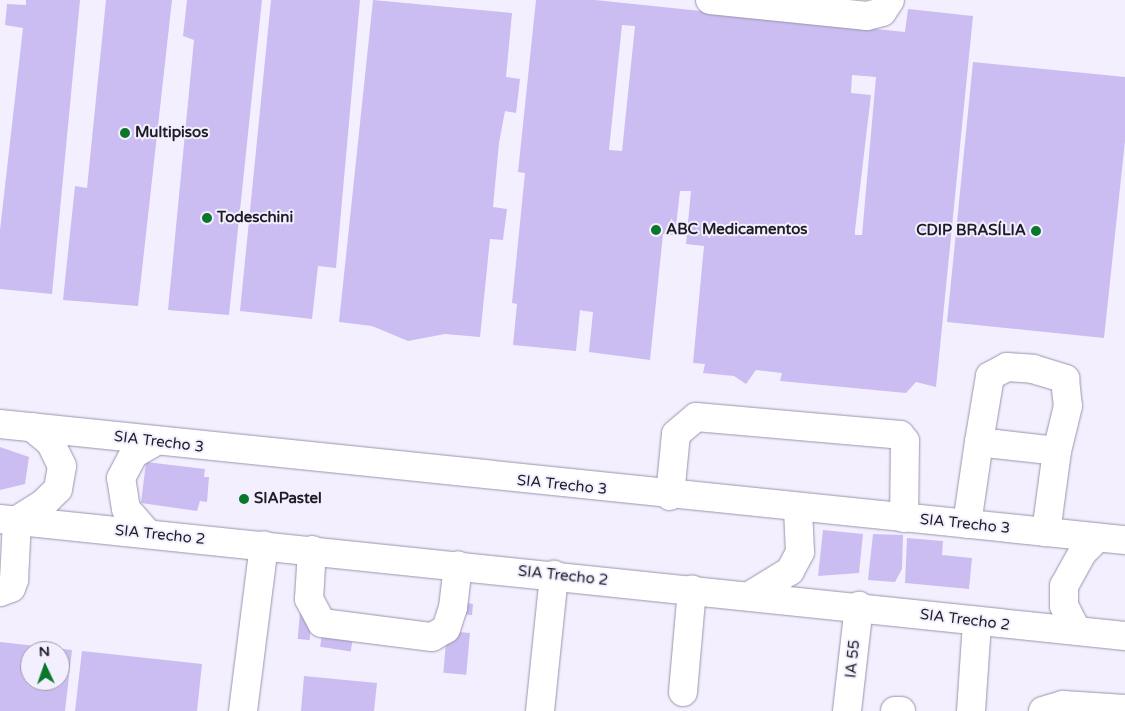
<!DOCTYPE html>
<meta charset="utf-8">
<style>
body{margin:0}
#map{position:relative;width:1125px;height:711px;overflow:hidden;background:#f3efff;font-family:"Varela Round",sans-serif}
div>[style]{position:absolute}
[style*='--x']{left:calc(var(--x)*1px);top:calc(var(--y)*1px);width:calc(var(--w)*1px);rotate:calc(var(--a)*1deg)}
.building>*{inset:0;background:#cbbdf2;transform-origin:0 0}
.roads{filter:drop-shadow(0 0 1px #9a94ab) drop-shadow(0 0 1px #9a94ab)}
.minor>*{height:28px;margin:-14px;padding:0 14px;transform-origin:14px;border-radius:14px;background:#fff}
.major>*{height:28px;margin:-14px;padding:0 14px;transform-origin:14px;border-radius:14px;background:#fff}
.dots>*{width:14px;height:14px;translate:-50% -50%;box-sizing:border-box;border:2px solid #f3efff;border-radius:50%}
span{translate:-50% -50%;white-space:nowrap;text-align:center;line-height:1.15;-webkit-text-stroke:4px #f3efff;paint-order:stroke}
.poi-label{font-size:15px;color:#1e1c25;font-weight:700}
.left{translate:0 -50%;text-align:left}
.right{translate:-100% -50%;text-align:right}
.street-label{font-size:15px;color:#1e1c25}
.north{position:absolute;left:20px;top:641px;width:50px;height:50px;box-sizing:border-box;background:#f3efff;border:1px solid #9e9ba8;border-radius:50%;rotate:357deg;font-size:14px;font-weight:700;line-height:20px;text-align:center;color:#1e1c25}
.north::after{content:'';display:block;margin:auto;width:18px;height:22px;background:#097629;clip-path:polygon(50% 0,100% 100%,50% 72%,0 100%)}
</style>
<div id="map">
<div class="building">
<div style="clip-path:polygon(26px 0,80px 0,52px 294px,0 289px,0 230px,23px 28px,5px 25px,7px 4px,26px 5px)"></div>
<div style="clip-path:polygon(106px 0,172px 0,138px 306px,63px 300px,75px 186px,87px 188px)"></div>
<div style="clip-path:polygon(187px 0,262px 0,229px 315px,168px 310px,194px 40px,183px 36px)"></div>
<div style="clip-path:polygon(271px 0,360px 0,336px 268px,318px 266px,312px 319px,240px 311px)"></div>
<div style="clip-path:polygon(373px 0,512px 13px,506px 77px,520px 79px,516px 113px,505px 111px,499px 143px,493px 207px,507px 209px,503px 240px,490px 239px,480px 337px,445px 334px,408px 341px,372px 326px,339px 322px)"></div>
<div style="clip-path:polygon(evenodd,536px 0,595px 0,905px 32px,908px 9px,973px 16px,936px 387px,916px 382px,906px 393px,780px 381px,782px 373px,756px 370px,746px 384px,734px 376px,703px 373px,705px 364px,693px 363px,704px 246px,686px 244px,691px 191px,680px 191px,675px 235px,663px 234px,650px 360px,589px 352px,593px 312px,584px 311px,580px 310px,576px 351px,513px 345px,517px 304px,512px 303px,525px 173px,518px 172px,536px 0,622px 25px,635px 26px,622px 151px,609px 150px,622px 25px,536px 0,852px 75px,876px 77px,862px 235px,855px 235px,855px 230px,871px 95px,851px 93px,852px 75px)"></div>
<div style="clip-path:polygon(973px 62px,1125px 77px,1125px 141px,1104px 338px,947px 322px)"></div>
<div style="clip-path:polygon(0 447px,29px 457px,25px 484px,0 490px)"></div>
<div style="clip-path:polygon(146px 462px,205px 469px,204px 477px,209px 477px,207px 502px,200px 501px,197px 511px,141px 503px)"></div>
<div style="clip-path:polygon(823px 530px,863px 534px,859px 573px,818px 576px)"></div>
<div style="clip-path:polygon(873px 534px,903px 535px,902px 569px,895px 582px,868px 580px)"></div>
<div style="clip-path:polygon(907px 538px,943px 541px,942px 555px,972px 558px,969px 589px,905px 583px)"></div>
<div style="clip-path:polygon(461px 602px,473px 604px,472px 615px,459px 614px)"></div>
<div style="left:300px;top:612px;width:12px;height:27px;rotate:5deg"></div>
<div style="left:324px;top:622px;width:31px;height:25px;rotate:9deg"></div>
<div style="left:447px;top:631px;width:23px;height:42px;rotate:5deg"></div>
<div style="clip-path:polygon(evenodd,0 642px,72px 650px,65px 711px,0 711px,0 642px,30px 651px,60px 651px,60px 681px,30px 681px,30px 651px)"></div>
<div style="clip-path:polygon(82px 651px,202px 664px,197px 711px,75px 711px)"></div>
<div style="clip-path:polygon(304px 676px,377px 683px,374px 711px,301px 711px)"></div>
</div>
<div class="roads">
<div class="minor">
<div style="--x:710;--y:0;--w:158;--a:5.8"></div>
<div style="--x:867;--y:16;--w:16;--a:-15"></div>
<div style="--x:882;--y:12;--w:14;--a:-56"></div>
<div style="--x:979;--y:442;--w:67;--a:-80.5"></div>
<div style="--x:990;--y:376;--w:19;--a:-28"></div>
<div style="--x:1007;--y:367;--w:26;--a:4"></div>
<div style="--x:1033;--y:369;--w:34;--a:17"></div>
<div style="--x:1065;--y:379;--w:27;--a:84"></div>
<div style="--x:1068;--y:406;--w:46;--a:103.7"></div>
<div style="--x:670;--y:496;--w:62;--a:-84.5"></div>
<div style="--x:676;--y:434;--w:26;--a:-40"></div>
<div style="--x:696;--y:417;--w:205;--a:5"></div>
<div style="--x:900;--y:435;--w:8;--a:50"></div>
<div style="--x:905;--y:441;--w:77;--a:90.7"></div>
<div style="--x:967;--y:524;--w:83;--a:-81.7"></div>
<div style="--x:979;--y:442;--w:16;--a:7"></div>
<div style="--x:995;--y:444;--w:62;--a:6.4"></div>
<div style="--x:1057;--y:451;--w:82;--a:97.7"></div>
<div style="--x:312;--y:550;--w:49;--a:93.5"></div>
<div style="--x:309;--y:599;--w:27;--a:62"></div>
<div style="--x:322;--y:623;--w:111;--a:7.3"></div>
<div style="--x:432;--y:637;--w:16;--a:-30"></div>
<div style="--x:446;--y:629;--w:22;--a:-72"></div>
<div style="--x:453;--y:608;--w:43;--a:-83.4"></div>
<div style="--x:0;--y:592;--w:12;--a:-20"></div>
<div style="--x:11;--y:588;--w:9;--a:-69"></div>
<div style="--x:14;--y:580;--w:60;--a:-87.1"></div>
<div style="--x:683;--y:692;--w:103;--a:-85"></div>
<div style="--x:243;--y:711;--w:167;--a:-82.8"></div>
<div style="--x:540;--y:711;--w:137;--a:-84.1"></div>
<div style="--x:847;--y:711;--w:106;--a:-83.5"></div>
<div style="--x:895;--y:711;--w:6;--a:0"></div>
<div style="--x:971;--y:711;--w:89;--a:-86.1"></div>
<div style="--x:1043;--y:711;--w:21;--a:-17"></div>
<div style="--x:1063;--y:705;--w:62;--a:3.7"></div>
</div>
<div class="major">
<div style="--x:0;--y:424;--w:1131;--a:5.89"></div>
<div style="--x:0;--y:519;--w:1131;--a:5.94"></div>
<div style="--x:17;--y:520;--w:31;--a:-32"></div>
<div style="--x:43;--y:504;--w:21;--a:-45"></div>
<div style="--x:58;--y:489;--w:23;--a:-80"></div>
<div style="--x:62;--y:466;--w:25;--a:-116"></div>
<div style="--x:51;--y:443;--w:25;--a:-140"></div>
<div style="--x:148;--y:534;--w:33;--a:-131"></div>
<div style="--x:126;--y:509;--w:31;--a:-99"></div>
<div style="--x:121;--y:478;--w:27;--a:-62"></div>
<div style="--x:134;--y:454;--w:24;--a:-30"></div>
<div style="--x:751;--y:595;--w:46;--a:-31.6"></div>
<div style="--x:790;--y:571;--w:21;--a:-62"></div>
<div style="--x:800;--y:552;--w:42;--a:-92.7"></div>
<div style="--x:1077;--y:631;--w:28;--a:-117"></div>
<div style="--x:1064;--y:606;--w:20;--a:-90"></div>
<div style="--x:1064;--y:586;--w:39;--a:-61"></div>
<div style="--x:1083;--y:552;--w:20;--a:-45"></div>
</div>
</div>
<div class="dots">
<div style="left:125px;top:133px;background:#097629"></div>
<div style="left:207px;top:218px;background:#097629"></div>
<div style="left:656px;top:230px;background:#097629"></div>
<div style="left:1036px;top:231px;background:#097629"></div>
<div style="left:244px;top:499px;background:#097629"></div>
</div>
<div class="poi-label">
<span class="left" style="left:135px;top:133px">Multipisos</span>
<span class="left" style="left:217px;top:218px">Todeschini</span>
<span class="left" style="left:666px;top:230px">ABC Medicamentos</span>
<span class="right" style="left:1026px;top:231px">CDIP BRASÍLIA</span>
<span class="left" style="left:254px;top:499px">SIAPastel</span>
</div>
<div class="street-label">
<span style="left:159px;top:442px;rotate:7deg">SIA Trecho 3</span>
<span style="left:562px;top:485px;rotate:6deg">SIA Trecho 3</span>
<span style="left:965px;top:524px;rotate:6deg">SIA Trecho 3</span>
<span style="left:160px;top:535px;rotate:6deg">SIA Trecho 2</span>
<span style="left:563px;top:576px;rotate:6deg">SIA Trecho 2</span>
<span style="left:965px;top:620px;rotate:7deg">SIA Trecho 2</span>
<span style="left:853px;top:659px;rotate:-84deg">IA 55</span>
</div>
<div class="north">N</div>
</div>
